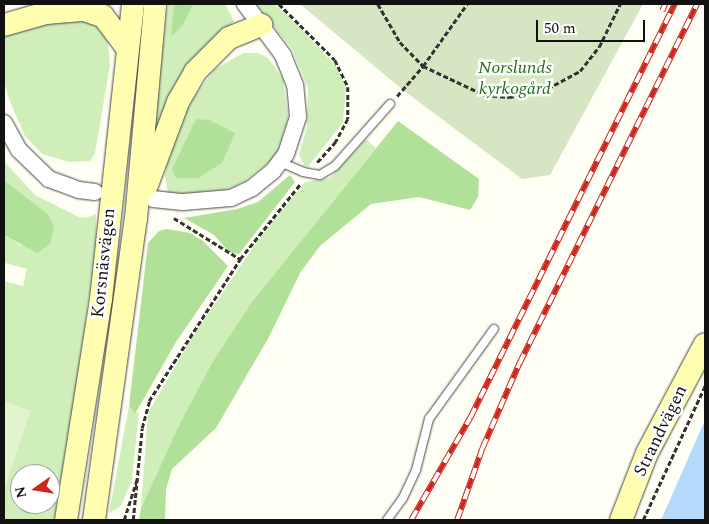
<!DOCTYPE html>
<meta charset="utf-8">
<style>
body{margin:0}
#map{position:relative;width:709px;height:524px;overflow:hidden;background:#fffef5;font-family:Spectral,serif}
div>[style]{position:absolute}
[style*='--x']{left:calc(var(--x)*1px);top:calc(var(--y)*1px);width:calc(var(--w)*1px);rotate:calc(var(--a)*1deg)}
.green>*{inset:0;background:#d0eeba}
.forest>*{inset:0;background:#b1e098}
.cemetery>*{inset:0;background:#d6e5c2}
.pitch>*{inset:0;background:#e2f4cd}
.water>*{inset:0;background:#b5dafb}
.path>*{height:2.5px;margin-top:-1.25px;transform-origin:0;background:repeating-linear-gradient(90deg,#333 0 5px,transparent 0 7.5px)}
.roads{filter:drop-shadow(0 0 1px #444) drop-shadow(0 0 1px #444)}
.lane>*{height:8px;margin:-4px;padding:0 4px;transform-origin:4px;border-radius:4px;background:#fff}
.street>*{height:16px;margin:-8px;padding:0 8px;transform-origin:8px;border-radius:8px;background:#fff}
.secondary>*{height:22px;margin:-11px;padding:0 11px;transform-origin:11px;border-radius:11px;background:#fffeb0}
.rail>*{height:5.5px;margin-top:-2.75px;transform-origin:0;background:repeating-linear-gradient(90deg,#fff 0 11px,#ce251c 0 22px);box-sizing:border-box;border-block:1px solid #ce251c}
span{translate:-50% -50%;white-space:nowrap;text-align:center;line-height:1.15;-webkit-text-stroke:5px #fff;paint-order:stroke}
.park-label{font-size:18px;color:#23701a;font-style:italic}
.street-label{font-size:18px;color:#111}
.frame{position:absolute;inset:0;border:5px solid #111;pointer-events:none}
.north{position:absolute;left:10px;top:464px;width:50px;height:50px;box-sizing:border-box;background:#fff;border:1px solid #a0a0a0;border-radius:50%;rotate:257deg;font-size:14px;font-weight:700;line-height:20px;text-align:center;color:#111}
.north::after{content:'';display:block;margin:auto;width:18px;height:22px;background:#ce251c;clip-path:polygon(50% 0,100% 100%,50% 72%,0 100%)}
.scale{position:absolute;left:536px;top:20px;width:109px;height:22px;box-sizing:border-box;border:2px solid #111;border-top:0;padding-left:6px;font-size:15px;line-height:18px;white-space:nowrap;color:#111;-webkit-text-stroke:4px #fff;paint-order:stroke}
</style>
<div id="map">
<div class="green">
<div style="clip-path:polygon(168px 4px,225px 4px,234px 21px,157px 128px,155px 111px)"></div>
<div style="clip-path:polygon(256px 4px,274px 4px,289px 17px,336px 66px,346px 88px,343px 122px,308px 167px,304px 165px,299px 154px,307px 127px,308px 88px,292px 49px)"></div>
<div style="clip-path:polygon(48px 17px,99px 23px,108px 43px,110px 65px,95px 153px,90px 161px,69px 162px,42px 154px,25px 136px,9px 99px,4px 81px,4px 31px)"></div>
<div style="clip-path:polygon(243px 53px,258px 53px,268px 58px,283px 79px,288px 118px,276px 157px,242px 183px,215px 194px,192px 200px,168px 193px,165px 175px,167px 162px,175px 133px,193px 98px,215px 69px)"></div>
<div style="clip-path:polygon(366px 139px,376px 148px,251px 303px,213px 361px,180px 423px,141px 508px,148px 413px,191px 339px,256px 243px,305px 182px,330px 178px)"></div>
<div style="clip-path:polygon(evenodd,4px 161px,35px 195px,79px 217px,86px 218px,96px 214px,96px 244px,78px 374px,54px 520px,4px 520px,4px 489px,30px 411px,4px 402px,4px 281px,23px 286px,27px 269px,5px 263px,4px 268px,4px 235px,22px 246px,48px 214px,4px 180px,4px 161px,20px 474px,50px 474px,50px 504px,20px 504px,20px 474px)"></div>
<div style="clip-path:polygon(129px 406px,135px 414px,139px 411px,132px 480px,121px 506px,109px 513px)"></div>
</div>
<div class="forest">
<div style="clip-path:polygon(174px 4px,193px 4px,183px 25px,171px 37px)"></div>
<div style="clip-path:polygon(196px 119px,209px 120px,235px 133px,222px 163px,198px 178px,176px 178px,172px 169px)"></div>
<div style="clip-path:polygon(398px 121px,479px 179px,478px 197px,470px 210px,419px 197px,371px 204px,320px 246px,300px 273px,269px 337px,216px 428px,172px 469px,166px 489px,165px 520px,139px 520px,141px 508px,180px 423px,213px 361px,251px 303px)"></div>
<div style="clip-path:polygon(290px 175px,295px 182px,239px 254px,230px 253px,214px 235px,184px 218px,237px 209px,258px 202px)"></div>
<div style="clip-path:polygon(4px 180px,48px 214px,54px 227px,50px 244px,37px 253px,4px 235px)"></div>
<div style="clip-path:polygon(167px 229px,190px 233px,203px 241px,228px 266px,176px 342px,135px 414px,129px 406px,148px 243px,159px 231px)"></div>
</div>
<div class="cemetery">
<div style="clip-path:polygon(300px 4px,643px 4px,550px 175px,522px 179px,403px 90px)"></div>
</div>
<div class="pitch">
<div style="clip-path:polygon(4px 402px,30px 411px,4px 489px)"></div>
</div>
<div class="water">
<div style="clip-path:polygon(705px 420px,705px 520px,661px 520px)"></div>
</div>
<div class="path">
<div style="--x:279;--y:4;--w:79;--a:45"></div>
<div style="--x:335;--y:60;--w:30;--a:64"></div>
<div style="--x:348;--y:87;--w:32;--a:90"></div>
<div style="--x:348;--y:119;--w:26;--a:118"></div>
<div style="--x:336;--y:142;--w:28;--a:132"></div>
<div style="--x:378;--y:4;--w:44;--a:59.9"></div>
<div style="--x:400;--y:42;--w:33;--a:46"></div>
<div style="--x:423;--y:66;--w:68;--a:25.1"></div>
<div style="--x:485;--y:95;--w:24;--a:5"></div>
<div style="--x:509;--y:97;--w:32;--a:-9"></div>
<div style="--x:541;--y:92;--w:44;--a:-28.3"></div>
<div style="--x:580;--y:71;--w:31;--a:-52"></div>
<div style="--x:599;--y:47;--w:48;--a:-64"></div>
<div style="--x:397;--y:96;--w:40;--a:-49"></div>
<div style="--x:423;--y:66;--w:76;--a:-54.6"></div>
<div style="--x:174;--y:218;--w:78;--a:31.8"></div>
<div style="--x:124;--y:520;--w:43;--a:-72.4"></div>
<div style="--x:133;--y:520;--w:92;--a:-84.4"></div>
<div style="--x:142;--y:428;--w:28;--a:-75"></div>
<div style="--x:149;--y:401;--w:169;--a:-57.3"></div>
<div style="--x:240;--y:259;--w:97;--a:-51.2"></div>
<div style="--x:643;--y:520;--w:148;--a:-65.2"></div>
</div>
<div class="roads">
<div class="lane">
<div style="--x:280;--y:162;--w:25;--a:23"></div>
<div style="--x:303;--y:172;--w:17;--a:10"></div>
<div style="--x:320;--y:175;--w:17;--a:-31"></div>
<div style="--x:335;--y:166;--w:83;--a:-48.4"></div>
<div style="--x:387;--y:520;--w:27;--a:-54"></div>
<div style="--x:403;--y:498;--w:31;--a:-65"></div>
<div style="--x:416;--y:470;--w:53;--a:-75.7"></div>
<div style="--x:429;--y:419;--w:111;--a:-54.2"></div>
</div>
<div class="street">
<div style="--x:4;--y:123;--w:31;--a:61"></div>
<div style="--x:19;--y:150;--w:42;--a:44"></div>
<div style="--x:49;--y:179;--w:32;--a:20"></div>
<div style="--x:79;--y:190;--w:16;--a:7"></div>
<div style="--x:153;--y:199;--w:30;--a:6"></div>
<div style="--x:183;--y:202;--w:48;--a:-4.8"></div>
<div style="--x:231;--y:198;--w:23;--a:-25"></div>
<div style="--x:252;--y:188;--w:27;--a:-39"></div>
<div style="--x:273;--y:171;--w:21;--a:-53"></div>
<div style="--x:286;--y:154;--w:39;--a:-72"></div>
<div style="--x:298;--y:117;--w:32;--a:-95"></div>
<div style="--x:295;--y:85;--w:32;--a:-112"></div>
<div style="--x:283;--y:55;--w:64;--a:-126.7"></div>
</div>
<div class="secondary">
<div style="--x:4;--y:25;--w:44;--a:-15.9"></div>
<div style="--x:46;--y:13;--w:38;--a:-5"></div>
<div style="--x:84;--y:10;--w:20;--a:18"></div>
<div style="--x:103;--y:16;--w:40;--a:53"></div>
<div style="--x:147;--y:185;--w:89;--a:-69.5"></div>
<div style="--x:178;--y:102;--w:34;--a:-60"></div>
<div style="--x:195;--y:72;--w:48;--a:-45"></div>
<div style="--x:229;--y:38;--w:35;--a:-22"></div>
<div style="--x:66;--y:520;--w:224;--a:-81"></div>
<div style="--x:101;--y:299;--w:297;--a:-83.8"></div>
<div style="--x:94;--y:520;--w:304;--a:-82.1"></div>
<div style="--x:136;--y:219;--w:216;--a:-84.9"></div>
<div style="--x:621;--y:520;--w:72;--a:-68.8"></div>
<div style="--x:647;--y:453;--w:123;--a:-62"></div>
</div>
</div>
<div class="rail">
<div style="--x:662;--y:11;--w:8;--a:-67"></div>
<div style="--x:411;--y:520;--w:118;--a:-60"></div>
<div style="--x:470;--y:418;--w:462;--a:-63.7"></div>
<div style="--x:457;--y:520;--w:75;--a:-70.6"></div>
<div style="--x:482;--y:449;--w:93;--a:-66.5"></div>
<div style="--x:519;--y:364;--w:402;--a:-63.7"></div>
</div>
<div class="park-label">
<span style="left:515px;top:79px">Norslunds<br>kyrkogård</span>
</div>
<div class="street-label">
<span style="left:104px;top:263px;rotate:-84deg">Korsnäsvägen</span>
<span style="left:661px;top:431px;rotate:-64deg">Strandvägen</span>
</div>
<div class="frame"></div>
<div class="north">N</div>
<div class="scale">50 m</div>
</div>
